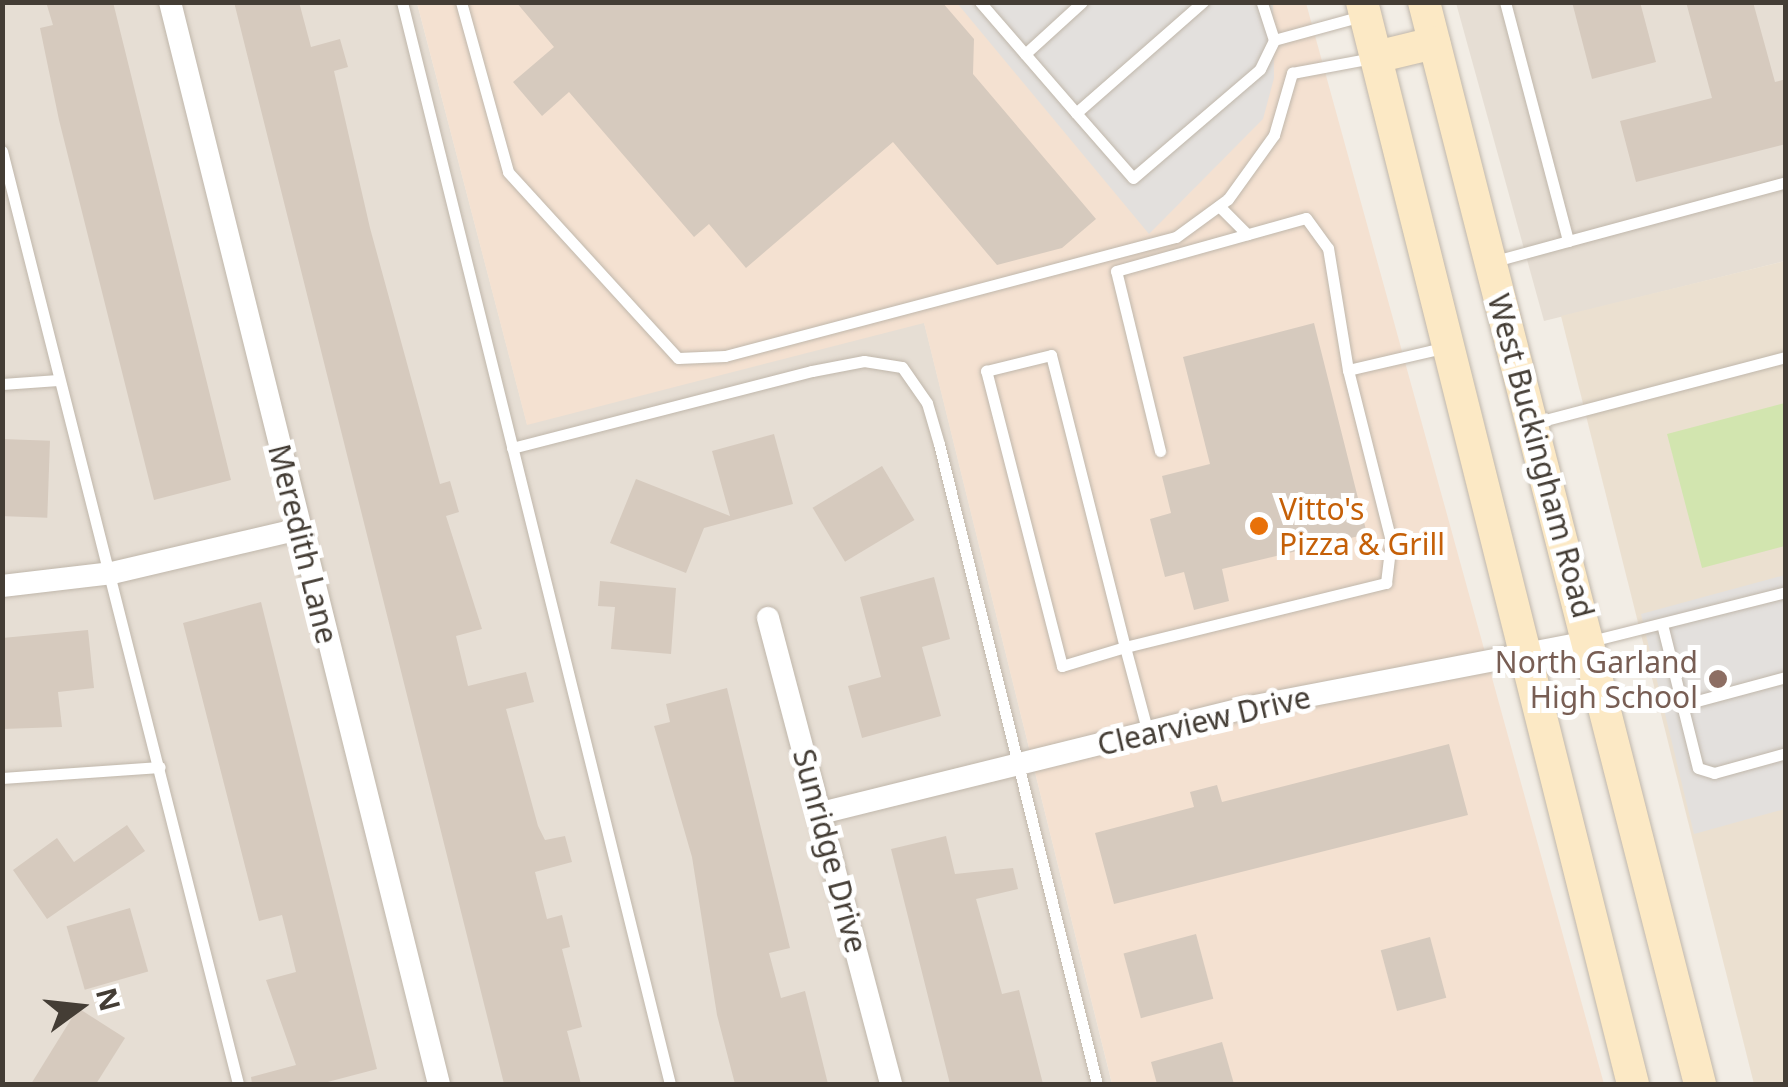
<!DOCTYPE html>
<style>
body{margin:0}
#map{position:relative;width:1788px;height:1087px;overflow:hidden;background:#f2ede5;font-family:"Noto Sans",sans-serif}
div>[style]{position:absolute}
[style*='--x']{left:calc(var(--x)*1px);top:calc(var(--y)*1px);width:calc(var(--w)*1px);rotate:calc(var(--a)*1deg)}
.residential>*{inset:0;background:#e6ded4}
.commercial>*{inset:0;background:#f4e1d1}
.education>*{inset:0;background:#ebe0d0}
.green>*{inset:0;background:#d2e5af}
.parking>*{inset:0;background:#e3e0dd}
.building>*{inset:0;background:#d6cabe;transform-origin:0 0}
.roads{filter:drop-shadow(0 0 2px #c0b7ab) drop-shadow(0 0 2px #c0b7ab)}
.service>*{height:11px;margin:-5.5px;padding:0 5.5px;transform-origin:5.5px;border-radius:5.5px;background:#fff}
.minor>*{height:22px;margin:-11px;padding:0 11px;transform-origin:11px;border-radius:11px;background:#fff}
.secondary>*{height:32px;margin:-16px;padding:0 16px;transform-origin:16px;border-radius:16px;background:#fce9c5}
.dots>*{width:28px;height:28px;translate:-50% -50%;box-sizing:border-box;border:5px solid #fff;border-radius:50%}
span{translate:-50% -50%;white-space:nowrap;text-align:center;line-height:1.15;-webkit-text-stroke:10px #fff;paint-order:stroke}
.street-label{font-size:30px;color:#443d35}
.food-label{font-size:30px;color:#c56008}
.left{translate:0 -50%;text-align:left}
.education-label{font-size:30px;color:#785e54}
.right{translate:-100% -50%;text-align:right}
.frame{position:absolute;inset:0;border:5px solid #443d35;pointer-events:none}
.north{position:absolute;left:30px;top:957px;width:100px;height:100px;-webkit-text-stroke:8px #fff;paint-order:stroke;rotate:75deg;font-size:28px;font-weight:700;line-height:40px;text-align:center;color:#443d35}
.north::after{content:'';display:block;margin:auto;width:35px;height:45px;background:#443d35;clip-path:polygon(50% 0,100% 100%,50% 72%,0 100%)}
</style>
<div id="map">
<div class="residential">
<div style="clip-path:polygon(2px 3px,417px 3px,527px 424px,924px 322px,1112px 1084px,3px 1084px)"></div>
<div style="clip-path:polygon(1456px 3px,1785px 3px,1785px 261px,1544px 321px)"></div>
</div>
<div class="commercial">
<div style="clip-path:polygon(417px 3px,1306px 3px,1604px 1084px,1112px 1084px,924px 323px,527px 425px)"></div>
</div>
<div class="education">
<div style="clip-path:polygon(1785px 261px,1785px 1084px,1754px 1084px,1561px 316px)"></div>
</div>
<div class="green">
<div style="clip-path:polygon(1785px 403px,1785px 546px,1702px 568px,1667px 434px)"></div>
</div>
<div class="parking">
<div style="clip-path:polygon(957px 3px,1273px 3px,1274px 78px,1263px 119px,1149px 234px)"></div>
<div style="clip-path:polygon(1785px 575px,1785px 809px,1694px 834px,1641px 614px)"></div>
</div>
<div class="building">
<div style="clip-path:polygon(46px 2px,113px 2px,231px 480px,154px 500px,59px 120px,40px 28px,53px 25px)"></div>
<div style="clip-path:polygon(234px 2px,299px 2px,311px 47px,340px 39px,348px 67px,334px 71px,370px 228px,440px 484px,450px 481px,459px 512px,446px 516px,482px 629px,456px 636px,468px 686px,526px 672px,534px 702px,506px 709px,538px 826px,545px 840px,565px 836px,572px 862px,535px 872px,547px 919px,562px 915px,570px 947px,562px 949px,582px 1027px,567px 1031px,581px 1084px,504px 1084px)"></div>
<div style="clip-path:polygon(516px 2px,942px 2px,974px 39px,973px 74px,1096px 219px,1062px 248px,997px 265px,893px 142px,746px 268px,709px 224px,694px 237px,569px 92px,542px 116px,513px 82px,554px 47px)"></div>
<div style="clip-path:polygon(1572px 2px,1640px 2px,1656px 62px,1592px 79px)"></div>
<div style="clip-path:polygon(1686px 2px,1753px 2px,1775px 82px,1786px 79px,1786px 144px,1636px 182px,1620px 121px,1712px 98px)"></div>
<div style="clip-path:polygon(1314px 323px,1367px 534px,1222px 569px,1229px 601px,1194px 610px,1184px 572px,1165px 577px,1150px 519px,1171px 513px,1162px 476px,1210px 464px,1183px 357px)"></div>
<div style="clip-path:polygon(774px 434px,793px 504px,704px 528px,686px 573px,610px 543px,636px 479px,730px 516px,712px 451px)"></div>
<div style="left:2px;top:439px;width:48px;height:77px;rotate:2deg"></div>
<div style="left:882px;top:466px;width:63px;height:81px;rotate:59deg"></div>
<div style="clip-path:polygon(934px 577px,950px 639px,922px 647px,941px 716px,862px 738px,848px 686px,881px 677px,860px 597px)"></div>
<div style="clip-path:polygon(600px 581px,676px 588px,671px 654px,611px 649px,615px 607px,598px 606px)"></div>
<div style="clip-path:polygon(261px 602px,377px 1069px,320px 1084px,252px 1084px,251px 1077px,296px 1065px,266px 980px,296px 972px,282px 915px,259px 921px,183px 623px)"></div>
<div style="clip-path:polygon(88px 630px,94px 688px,58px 692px,62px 727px,2px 729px,2px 638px)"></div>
<div style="clip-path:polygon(727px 688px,790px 948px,769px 953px,781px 998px,805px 991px,828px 1084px,735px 1084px,717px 1015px,692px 857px,654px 726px,670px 722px,666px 704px)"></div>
<div style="clip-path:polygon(1449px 744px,1468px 815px,1114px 904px,1095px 833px,1194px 807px,1190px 792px,1217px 785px,1222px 802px)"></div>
<div style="clip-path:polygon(127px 825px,145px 851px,47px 919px,13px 870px,57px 838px,74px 862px)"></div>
<div style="clip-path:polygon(946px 836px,955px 874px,1013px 868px,1018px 889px,976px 899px,1002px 994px,1019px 990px,1043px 1084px,950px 1084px,891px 849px)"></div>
<div style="left:130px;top:908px;width:66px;height:66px;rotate:74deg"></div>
<div style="left:1196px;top:934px;width:67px;height:75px;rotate:75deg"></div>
<div style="left:1430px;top:937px;width:63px;height:51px;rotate:75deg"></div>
<div style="clip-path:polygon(78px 1008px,125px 1038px,96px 1084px,31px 1084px)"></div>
<div style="clip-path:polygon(1222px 1042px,1234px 1084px,1157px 1084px,1151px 1062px)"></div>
</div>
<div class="roads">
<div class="service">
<div style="--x:402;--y:2;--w:1115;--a:76.09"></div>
<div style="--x:461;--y:2;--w:176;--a:74.5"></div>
<div style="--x:508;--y:172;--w:252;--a:47.6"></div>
<div style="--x:678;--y:358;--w:47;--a:-2.4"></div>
<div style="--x:725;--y:356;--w:466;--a:-14.8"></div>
<div style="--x:1176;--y:237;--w:64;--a:-36.2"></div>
<div style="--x:1228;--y:199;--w:79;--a:-54.3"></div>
<div style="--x:1274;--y:135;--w:65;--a:-73.8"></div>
<div style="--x:1292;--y:73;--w:81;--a:-10.6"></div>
<div style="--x:980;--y:2;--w:147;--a:49.1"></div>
<div style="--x:1076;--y:113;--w:169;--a:-41.2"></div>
<div style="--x:1505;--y:2;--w:247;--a:75.2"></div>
<div style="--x:1568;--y:241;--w:226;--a:-15.1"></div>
<div style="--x:1274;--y:40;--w:91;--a:-15.3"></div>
<div style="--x:1025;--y:54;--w:77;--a:-42.4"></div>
<div style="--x:1076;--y:113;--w:86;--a:48.8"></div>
<div style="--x:1133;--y:178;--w:167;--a:-40.6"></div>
<div style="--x:1260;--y:69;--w:32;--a:-64"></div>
<div style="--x:1274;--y:40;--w:40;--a:-108"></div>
<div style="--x:2;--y:151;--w:962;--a:75.8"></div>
<div style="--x:1219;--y:206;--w:40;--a:45"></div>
<div style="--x:1495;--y:261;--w:76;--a:-15.3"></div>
<div style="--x:2;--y:384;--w:56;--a:-4.1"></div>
<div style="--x:1534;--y:423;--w:260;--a:-14.7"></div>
<div style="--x:512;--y:448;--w:310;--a:-14.4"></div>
<div style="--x:812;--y:371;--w:53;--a:-10.9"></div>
<div style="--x:864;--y:361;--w:38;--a:9"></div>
<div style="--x:902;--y:367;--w:44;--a:55.2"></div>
<div style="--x:927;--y:403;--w:43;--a:73.7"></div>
<div style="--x:939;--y:444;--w:659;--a:76.13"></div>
<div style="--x:1160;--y:451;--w:185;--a:-103.7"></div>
<div style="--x:1116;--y:271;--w:197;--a:-15.6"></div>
<div style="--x:1306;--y:218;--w:37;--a:54"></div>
<div style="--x:1328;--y:248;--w:124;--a:80.7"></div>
<div style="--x:1348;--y:370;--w:102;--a:-13.1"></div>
<div style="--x:1662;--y:624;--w:148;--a:76"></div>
<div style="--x:1698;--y:768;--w:17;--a:17"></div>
<div style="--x:1714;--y:773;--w:75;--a:-15.5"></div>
<div style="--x:1591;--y:641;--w:201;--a:-14.1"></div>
<div style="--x:1682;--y:705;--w:108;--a:-15.1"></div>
<div style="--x:1148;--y:733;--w:89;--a:-105"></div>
<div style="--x:1125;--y:647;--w:66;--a:163.2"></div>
<div style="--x:1062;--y:666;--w:305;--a:-104.4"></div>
<div style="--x:986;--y:371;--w:67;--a:-13.8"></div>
<div style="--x:1051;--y:355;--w:301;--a:75.8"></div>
<div style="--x:1125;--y:647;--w:269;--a:-13.8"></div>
<div style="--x:1386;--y:583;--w:42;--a:-83.2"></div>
<div style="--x:1391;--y:541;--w:176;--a:-104.1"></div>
<div style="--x:2;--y:778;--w:158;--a:-4"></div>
</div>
<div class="minor">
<div style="--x:170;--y:2;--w:1115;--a:76.04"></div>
<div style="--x:2;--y:586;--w:111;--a:-6.7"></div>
<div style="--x:112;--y:573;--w:192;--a:-13.2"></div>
<div style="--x:768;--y:618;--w:482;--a:75.2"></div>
<div style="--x:821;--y:813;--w:437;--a:-13.9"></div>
<div style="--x:1245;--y:708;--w:350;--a:-10.9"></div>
</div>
<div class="secondary">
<div style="--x:1362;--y:2;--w:1115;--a:75.94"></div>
<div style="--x:1424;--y:2;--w:1117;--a:75.69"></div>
<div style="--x:1376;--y:57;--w:60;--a:-13.6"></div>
</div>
</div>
<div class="dots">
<div style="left:1259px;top:526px;background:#e8710a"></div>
<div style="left:1718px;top:679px;background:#8d6e63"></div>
</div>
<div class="street-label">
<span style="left:1541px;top:456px;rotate:75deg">West Buckingham Road</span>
<span style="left:303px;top:544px;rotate:76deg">Meredith Lane</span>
<span style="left:1204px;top:721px;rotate:-13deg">Clearview Drive</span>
<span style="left:830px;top:851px;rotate:75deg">Sunridge Drive</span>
</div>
<div class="food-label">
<span class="left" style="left:1279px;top:526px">Vitto's<br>Pizza &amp; Grill</span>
</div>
<div class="education-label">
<span class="right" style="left:1698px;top:679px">North Garland<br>High School</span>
</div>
<div class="frame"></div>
<div class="north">N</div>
</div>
